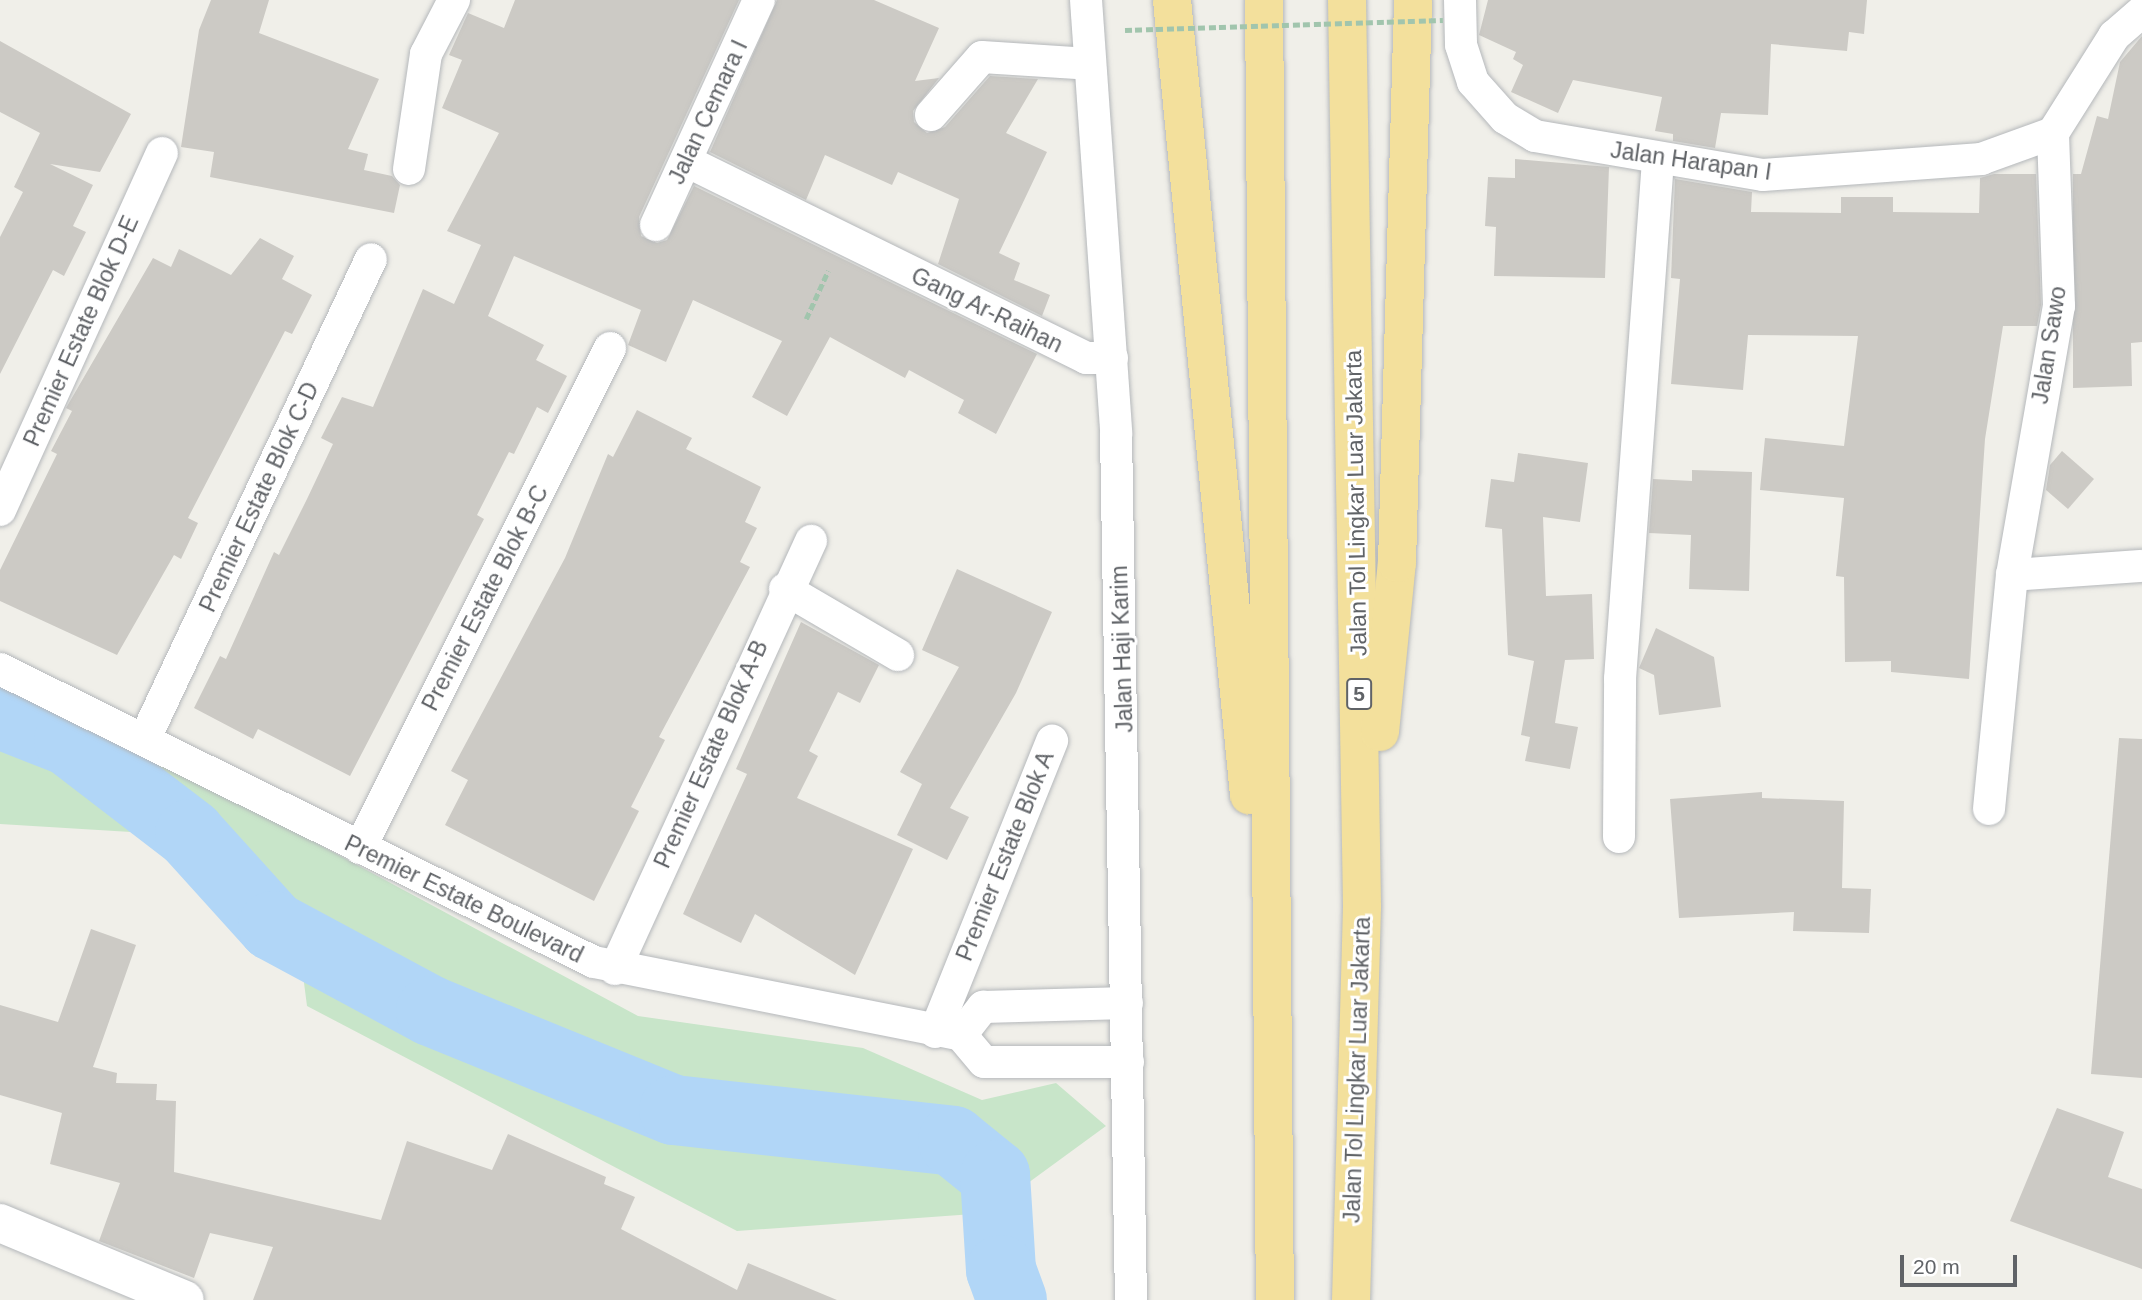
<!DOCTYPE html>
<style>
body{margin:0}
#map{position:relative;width:2142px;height:1300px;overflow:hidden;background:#f0efe9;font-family:Helvetica,sans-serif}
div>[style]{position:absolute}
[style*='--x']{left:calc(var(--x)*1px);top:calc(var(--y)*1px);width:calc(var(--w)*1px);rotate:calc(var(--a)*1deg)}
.green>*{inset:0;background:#c8e5c9}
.river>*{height:70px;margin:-35px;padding:0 35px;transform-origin:35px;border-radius:35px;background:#b1d6f7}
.building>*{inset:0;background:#cccac5}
.path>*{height:4.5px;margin-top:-2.25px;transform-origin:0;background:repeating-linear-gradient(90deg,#a1c5ad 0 7px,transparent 0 10.5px)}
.roads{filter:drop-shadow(0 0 2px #b5b8bb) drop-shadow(0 0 2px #b5b8bb)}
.minor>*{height:32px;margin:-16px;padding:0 16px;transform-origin:16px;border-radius:16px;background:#fff}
.secondary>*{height:38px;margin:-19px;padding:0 19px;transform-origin:19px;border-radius:19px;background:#fff}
.motorway>*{height:38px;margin:-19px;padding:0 19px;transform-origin:19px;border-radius:19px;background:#f3e09c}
.path-bridge>*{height:4.5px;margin-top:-2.25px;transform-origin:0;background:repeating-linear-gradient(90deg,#a1c5ad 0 7px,transparent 0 10.5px)}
span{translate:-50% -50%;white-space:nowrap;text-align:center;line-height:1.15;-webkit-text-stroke:6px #fff;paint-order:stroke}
.shield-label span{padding:2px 5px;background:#fff;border:2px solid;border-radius:5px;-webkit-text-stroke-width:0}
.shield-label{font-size:21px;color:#606367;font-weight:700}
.street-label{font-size:23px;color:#606367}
.scale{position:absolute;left:1900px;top:1255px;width:117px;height:32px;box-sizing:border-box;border:4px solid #606367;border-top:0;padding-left:9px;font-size:21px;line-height:24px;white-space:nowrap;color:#606367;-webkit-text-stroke:5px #fff;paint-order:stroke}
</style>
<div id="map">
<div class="green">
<div style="clip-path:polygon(0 673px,638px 1016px,863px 1048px,982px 1100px,1056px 1083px,1106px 1126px,987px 1213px,737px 1231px,307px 1006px,300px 952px,131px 832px,0 824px)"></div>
</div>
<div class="river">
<div style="--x:0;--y:714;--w:74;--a:21.4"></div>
<div style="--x:69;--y:741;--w:153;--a:37.5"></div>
<div style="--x:190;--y:834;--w:124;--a:47.9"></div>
<div style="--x:273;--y:926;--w:179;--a:28.3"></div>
<div style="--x:431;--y:1011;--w:262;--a:22.2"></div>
<div style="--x:674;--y:1110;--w:281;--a:6.3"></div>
<div style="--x:953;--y:1141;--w:54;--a:39"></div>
<div style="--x:995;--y:1175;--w:95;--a:86.4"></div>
<div style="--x:1001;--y:1270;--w:32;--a:70"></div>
</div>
<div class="building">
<div style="clip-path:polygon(211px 0,269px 0,259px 33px,379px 79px,348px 149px,368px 154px,364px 170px,392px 176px,400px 185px,394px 213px,210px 177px,214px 152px,181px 147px,199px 30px)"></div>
<div style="clip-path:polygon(515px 0,739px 0,639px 217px,641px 236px,657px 243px,667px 240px,694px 186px,1037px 354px,996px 434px,958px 413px,964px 400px,909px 370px,905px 378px,830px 337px,787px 416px,752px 397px,782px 341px,693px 300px,666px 362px,628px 345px,641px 310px,514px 256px,488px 316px,544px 345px,536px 360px,567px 376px,548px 413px,537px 407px,514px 454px,509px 452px,477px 515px,484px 519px,350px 776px,258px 729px,253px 739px,194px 708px,220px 656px,226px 659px,274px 552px,279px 555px,307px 499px,333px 444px,321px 438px,342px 397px,373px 407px,423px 289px,454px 304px,481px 245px,447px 231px,499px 133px,442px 108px,462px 60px,449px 55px,468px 13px,504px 28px)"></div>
<div style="clip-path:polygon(777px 0,874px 0,939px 28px,915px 81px,939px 78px,913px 111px,914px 122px,927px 133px,945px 127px,990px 76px,1038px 79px,1006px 133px,1047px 152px,999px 253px,1020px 263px,1014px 280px,1050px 295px,1042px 316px,938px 264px,959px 199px,898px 172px,892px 185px,825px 155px,806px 200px,710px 152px)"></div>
<div style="clip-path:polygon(1488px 0,1867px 0,1864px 34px,1849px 32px,1847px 51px,1771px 44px,1768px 115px,1721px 113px,1715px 148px,1673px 141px,1673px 134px,1655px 131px,1662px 97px,1573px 80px,1558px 113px,1511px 92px,1523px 65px,1513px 59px,1516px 52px,1479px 35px)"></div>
<div style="clip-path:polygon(2142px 36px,2142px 342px,2131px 343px,2132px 386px,2073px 388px,2073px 174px,2081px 174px,2097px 116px,2108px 119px,2120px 62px)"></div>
<div style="clip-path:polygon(0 41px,131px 114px,100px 172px,50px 164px,93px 185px,73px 226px,86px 232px,64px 276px,53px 270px,0 374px,0 237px,23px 192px,14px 187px,40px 133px,0 112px)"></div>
<div style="clip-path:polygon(1515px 159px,1609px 167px,1605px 278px,1494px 276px,1496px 227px,1485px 226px,1488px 177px,1515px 178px)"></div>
<div style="clip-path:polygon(1994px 174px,2036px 174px,2041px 305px,2037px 326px,2003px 326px,1985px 439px,1969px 679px,1891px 672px,1891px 661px,1845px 662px,1844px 577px,1836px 576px,1844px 498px,1760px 490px,1765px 438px,1844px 446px,1858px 336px,1748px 335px,1743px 390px,1671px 384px,1680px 279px,1671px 278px,1675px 179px,1752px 192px,1751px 212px,1841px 213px,1841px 197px,1893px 197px,1893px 212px,1979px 213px,1980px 178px)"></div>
<div style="clip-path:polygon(260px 238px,294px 256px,282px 279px,312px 295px,292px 334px,285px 331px,188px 518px,198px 523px,181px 559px,174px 555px,117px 655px,0 601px,0 570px,57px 454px,51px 451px,72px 411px,66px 408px,153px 258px,171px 267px,179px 249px,231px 275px)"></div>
<div style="clip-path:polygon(637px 410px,692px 438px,686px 449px,761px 487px,745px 522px,757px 528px,740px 562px,750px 567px,659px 737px,665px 740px,631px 807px,639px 811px,594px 901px,445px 825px,468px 780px,451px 771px,565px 558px,608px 454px,613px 457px)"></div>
<div style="clip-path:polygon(2062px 451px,2094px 479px,2068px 509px,2046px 490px,2050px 465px)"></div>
<div style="clip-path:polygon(1518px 453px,1588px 463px,1580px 522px,1543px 517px,1546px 596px,1592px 594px,1594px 659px,1565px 660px,1555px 723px,1578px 727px,1570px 769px,1525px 761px,1530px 737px,1521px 735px,1534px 661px,1508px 655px,1502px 529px,1485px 527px,1491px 479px,1514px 482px)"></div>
<div style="clip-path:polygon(1692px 470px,1752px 472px,1749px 591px,1689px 589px,1691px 535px,1649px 533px,1653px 479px,1692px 481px)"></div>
<div style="clip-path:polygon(957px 569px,1052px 612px,1016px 693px,950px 808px,969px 817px,947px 860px,897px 835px,922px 784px,900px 772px,959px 667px,922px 650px)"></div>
<div style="clip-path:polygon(801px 622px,879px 665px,860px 703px,838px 692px,809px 751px,818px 756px,797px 798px,913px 849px,855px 975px,755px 914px,741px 943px,683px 914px,747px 774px,736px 769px)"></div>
<div style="clip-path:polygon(1656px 628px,1714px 657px,1721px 707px,1659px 715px,1654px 675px,1639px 668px)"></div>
<div style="clip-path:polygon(2119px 738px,2142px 739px,2142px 1078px,2091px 1074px)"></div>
<div style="clip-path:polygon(1762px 792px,1762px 798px,1844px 801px,1842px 888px,1871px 889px,1869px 933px,1793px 931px,1794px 912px,1679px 918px,1670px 799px)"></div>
<div style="clip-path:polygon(91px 929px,136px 945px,93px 1067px,117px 1073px,116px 1083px,157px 1084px,156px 1100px,176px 1101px,174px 1172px,381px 1220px,407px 1141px,492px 1170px,508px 1134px,606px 1177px,604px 1184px,635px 1197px,621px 1229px,737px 1290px,748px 1263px,837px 1300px,253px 1300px,273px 1247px,210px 1233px,194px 1278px,99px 1241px,120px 1183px,50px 1164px,62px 1113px,0 1095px,0 1005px,58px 1022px)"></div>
<div style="clip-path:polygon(2057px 1108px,2124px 1132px,2108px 1177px,2142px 1189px,2142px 1269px,2010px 1221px)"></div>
</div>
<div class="path">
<div style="--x:806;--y:319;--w:53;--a:-65.4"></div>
</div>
<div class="roads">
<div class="minor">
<div style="--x:1086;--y:0;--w:434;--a:86"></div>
<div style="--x:1116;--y:433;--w:867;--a:89.01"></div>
<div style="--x:1460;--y:0;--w:45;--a:88.7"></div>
<div style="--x:1461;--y:45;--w:39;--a:72"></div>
<div style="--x:1473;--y:82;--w:48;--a:48.4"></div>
<div style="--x:1505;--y:118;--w:35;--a:31"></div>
<div style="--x:1535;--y:136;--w:231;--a:9.7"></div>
<div style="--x:1763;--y:175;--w:219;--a:-4.2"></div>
<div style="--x:1981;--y:159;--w:77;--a:-19.9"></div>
<div style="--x:931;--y:115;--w:77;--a:-48.7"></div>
<div style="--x:982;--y:57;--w:107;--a:3.7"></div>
<div style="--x:686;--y:161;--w:446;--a:26.2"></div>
<div style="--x:1086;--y:358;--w:26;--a:0"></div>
<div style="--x:409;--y:169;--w:116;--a:-81.6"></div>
<div style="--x:426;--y:54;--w:61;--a:-62.6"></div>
<div style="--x:656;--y:225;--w:247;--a:-65.4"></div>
<div style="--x:0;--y:510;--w:392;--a:-65.6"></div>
<div style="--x:2012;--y:575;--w:130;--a:-4"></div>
<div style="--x:785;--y:589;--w:131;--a:30.3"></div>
<div style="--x:0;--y:669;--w:662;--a:26.26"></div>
<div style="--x:594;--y:962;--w:374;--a:11.2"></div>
<div style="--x:146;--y:736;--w:527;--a:-64.75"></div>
<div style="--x:1989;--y:809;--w:235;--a:-84.4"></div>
<div style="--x:2012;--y:575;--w:273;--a:-80.1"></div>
<div style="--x:2059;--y:306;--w:173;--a:-92"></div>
<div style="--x:2053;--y:133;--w:115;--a:-57.8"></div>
<div style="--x:2114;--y:36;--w:37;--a:-41"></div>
<div style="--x:1619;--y:837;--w:158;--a:-89.6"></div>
<div style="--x:1620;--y:679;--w:520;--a:-85.81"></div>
<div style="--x:360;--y:848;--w:559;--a:-63.43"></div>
<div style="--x:615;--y:969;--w:471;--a:-65.4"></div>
<div style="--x:935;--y:1032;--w:314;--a:-68.1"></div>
<div style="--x:961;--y:1035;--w:36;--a:-52"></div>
<div style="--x:983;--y:1007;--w:144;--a:-1.6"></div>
<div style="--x:961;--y:1035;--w:35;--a:50"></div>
<div style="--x:984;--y:1062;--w:144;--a:0"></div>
</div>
<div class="secondary">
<div style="--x:0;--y:1223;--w:200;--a:22.6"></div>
</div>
<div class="motorway">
<div style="--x:1172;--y:0;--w:799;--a:84.47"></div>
<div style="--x:1264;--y:0;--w:1300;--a:89.52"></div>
<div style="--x:1347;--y:0;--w:907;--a:89.05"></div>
<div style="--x:1362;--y:907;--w:393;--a:91.6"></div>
<div style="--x:1380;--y:732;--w:170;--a:-84.3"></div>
<div style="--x:1397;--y:563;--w:563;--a:-88.37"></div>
</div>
</div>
<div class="path-bridge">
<div style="--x:1125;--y:30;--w:318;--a:-1.8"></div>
</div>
<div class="shield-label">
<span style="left:1359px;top:694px">5</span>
</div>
<div class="street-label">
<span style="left:708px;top:112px;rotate:-65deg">Jalan Cemara I</span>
<span style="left:1691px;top:161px;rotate:8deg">Jalan Harapan I</span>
<span style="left:987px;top:310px;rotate:26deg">Gang Ar-Raihan</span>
<span style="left:81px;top:331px;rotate:-66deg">Premier Estate Blok D-E</span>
<span style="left:2049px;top:345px;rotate:-81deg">Jalan Sawo</span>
<span style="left:259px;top:497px;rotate:-65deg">Premier Estate Blok C-D</span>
<span style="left:1356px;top:503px;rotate:-91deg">Jalan Tol Lingkar Luar Jakarta</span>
<span style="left:485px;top:598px;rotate:-63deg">Premier Estate Blok B-C</span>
<span style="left:1122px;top:649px;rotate:-92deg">Jalan Haji Karim</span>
<span style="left:711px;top:754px;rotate:-66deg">Premier Estate Blok A-B</span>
<span style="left:1005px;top:856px;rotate:-68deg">Premier Estate Blok A</span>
<span style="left:464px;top:899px;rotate:26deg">Premier Estate Boulevard</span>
<span style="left:1357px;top:1070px;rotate:-88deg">Jalan Tol Lingkar Luar Jakarta</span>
</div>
<div class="scale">20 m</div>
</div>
